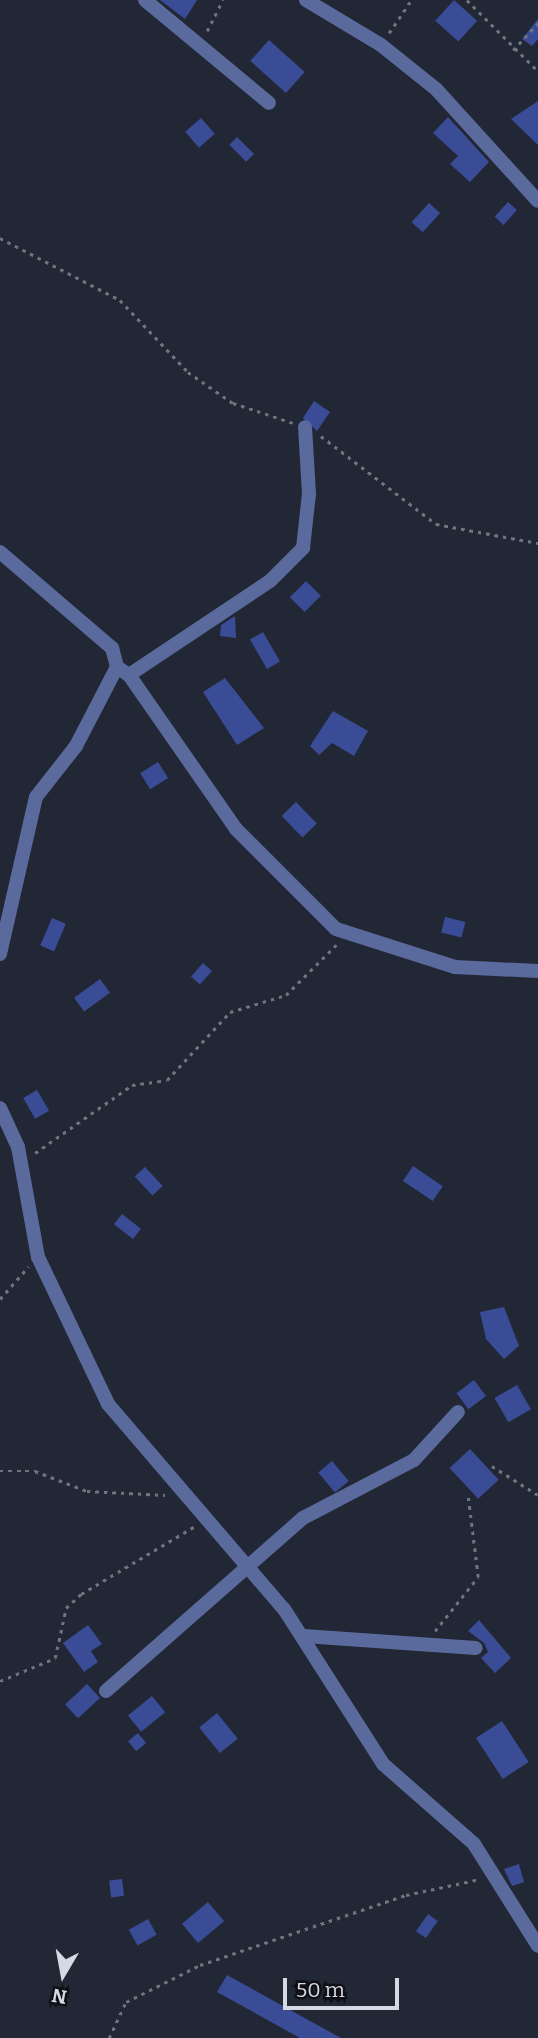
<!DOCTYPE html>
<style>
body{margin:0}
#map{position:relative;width:538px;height:2038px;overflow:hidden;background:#222735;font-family:Bitter,serif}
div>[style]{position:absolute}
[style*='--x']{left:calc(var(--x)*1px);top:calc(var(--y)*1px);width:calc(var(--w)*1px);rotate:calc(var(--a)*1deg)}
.building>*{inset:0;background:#394c95;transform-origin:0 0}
.path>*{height:2.5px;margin-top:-1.25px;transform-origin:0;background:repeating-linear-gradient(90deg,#707480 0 3.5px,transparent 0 8.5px)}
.street>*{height:14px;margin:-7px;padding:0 7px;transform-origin:7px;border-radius:7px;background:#5a6a9c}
span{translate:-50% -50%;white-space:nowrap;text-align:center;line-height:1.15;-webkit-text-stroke:6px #0e1016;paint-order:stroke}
.north{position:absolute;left:28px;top:1940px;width:70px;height:70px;-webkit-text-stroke:5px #0e1016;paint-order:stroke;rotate:190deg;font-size:19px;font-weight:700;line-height:28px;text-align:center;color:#d6d9e3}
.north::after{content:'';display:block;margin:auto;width:24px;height:32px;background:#d6d9e3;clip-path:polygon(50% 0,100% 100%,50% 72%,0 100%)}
.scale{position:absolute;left:283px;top:1978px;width:116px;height:32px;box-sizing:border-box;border:4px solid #d6d9e3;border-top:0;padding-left:9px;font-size:21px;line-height:24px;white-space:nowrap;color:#d6d9e3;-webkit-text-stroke:5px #0e1016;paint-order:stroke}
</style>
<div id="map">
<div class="building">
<div style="clip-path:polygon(160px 0,197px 0,185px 19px)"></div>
<div style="left:454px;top:0;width:31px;height:28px;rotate:42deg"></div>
<div style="clip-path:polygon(538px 19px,538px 39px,532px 46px,522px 39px)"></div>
<div style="left:269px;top:40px;width:48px;height:28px;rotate:42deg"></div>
<div style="clip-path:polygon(538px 101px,538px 145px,511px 119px)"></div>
<div style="clip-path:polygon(448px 117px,489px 162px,470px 182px,450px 164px,458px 156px,433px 133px)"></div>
<div style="left:201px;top:118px;width:21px;height:21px;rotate:49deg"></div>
<div style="left:237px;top:137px;width:24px;height:11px;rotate:45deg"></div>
<div style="left:508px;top:202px;width:12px;height:20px;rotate:42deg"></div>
<div style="left:429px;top:203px;width:15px;height:26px;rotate:42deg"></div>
<div style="clip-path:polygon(314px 401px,330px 412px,317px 431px,303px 418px)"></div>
<div style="left:306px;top:581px;width:21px;height:23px;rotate:45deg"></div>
<div style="clip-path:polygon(235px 616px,236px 638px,220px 636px,221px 625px)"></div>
<div style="left:263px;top:632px;width:34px;height:15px;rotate:60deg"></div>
<div style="clip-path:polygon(225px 678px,264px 728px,237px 745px,203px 692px)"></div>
<div style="clip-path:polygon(333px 711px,368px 731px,354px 756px,332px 743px,319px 755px,310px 746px)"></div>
<div style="left:158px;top:762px;width:19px;height:21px;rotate:58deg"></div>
<div style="left:296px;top:802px;width:30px;height:20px;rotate:46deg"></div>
<div style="left:445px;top:917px;width:21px;height:16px;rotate:14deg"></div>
<div style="left:52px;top:918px;width:15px;height:30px;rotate:23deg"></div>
<div style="left:203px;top:963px;width:12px;height:18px;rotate:42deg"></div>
<div style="left:100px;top:979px;width:17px;height:32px;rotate:54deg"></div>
<div style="left:37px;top:1090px;width:24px;height:16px;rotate:60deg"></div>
<div style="left:413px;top:1166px;width:36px;height:18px;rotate:34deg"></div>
<div style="left:145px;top:1167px;width:26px;height:14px;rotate:47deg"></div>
<div style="left:122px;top:1214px;width:24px;height:13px;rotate:38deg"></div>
<div style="clip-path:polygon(504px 1307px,519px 1346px,504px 1359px,486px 1339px,480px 1312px)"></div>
<div style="left:474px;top:1380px;width:20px;height:22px;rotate:53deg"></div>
<div style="left:517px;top:1385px;width:28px;height:26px;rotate:60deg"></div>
<div style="left:470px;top:1449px;width:42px;height:28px;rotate:47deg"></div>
<div style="left:332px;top:1461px;width:26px;height:18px;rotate:50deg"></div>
<div style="clip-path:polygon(479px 1620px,511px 1658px,495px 1673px,481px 1658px,488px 1652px,484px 1643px,468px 1631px)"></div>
<div style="clip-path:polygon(88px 1625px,102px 1644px,91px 1651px,98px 1662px,84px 1672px,63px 1643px)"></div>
<div style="left:87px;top:1684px;width:19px;height:30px;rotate:47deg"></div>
<div style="left:152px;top:1696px;width:21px;height:31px;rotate:51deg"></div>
<div style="left:217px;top:1713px;width:33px;height:23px;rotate:51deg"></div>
<div style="left:502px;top:1721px;width:49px;height:31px;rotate:57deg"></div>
<div style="left:138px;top:1733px;width:13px;height:13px;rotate:51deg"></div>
<div style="clip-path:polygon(519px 1864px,524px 1882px,512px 1886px,504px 1869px)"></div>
<div style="left:122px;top:1879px;width:17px;height:13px;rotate:83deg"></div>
<div style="left:208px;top:1902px;width:25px;height:34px;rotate:50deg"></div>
<div style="left:428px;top:1914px;width:12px;height:21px;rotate:35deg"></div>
<div style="left:148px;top:1919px;width:18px;height:22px;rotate:61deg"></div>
<div style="clip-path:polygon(227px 1975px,341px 2038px,300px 2038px,217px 1992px)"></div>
</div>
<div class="path">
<div style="--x:467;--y:0;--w:100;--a:45"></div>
<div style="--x:207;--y:31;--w:35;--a:-63"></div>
<div style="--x:389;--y:33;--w:40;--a:-56"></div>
<div style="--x:513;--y:50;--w:37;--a:-47"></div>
<div style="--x:0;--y:238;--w:135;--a:27.3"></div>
<div style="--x:120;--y:300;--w:99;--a:46.6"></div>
<div style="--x:188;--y:372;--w:55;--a:34.6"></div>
<div style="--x:233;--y:403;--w:63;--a:18.4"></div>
<div style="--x:321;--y:436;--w:145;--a:37.4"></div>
<div style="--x:436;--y:524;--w:104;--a:10.6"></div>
<div style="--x:35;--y:1153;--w:118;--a:-35"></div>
<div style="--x:132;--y:1085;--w:35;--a:-8"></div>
<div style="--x:167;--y:1080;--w:93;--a:-47.2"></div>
<div style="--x:230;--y:1012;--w:59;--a:-16.9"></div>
<div style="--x:286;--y:995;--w:71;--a:-45"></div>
<div style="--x:0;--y:1299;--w:43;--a:-48.8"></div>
<div style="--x:492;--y:1466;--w:54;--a:32.2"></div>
<div style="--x:0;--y:1471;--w:35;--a:0"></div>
<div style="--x:35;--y:1471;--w:56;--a:21"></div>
<div style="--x:87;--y:1491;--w:78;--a:2.9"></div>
<div style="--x:435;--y:1631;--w:69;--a:-51.5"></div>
<div style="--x:478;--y:1577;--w:81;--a:-97.1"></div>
<div style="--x:0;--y:1681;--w:60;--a:-22.7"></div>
<div style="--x:55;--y:1658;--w:51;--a:-77.6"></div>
<div style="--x:66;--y:1608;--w:21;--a:-43"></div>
<div style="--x:81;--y:1594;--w:133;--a:-30.8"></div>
<div style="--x:109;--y:2038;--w:40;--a:-65"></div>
<div style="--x:126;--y:2002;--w:83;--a:-26.6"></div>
<div style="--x:200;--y:1965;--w:218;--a:-18.8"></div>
<div style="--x:406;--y:1895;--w:76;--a:-12.2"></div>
</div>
<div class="street">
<div style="--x:145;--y:0;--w:161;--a:39.7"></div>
<div style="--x:306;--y:0;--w:87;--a:31"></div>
<div style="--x:381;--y:45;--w:70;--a:38.7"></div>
<div style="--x:436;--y:89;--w:151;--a:47.7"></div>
<div style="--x:0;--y:552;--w:148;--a:40.6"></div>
<div style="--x:112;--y:648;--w:20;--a:75"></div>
<div style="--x:117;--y:667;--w:14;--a:34"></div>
<div style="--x:129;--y:675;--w:188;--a:55.2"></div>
<div style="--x:236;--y:829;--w:141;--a:45"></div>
<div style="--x:336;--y:929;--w:125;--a:17.7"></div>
<div style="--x:455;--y:967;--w:83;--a:2.8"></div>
<div style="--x:129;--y:675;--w:169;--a:-33.7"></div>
<div style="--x:270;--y:581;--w:47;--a:-45"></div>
<div style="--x:303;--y:548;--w:54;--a:-83.7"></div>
<div style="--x:309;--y:494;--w:67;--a:-93.4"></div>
<div style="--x:0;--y:954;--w:161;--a:-77.1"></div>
<div style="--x:36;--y:797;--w:65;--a:-51.9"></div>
<div style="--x:76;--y:746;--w:89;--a:-62.6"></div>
<div style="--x:0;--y:1108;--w:43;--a:65.2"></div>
<div style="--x:18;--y:1147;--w:112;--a:79.7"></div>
<div style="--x:38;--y:1257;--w:163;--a:64.5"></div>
<div style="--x:108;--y:1404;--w:270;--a:49.4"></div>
<div style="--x:284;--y:1609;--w:184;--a:57.4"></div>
<div style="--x:383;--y:1764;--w:121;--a:41.3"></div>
<div style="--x:474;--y:1844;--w:120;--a:57.9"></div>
<div style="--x:304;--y:1636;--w:172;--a:4"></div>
<div style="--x:106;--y:1691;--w:262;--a:-41.3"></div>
<div style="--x:303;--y:1518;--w:125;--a:-27.6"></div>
<div style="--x:414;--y:1460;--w:65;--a:-47.5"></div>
</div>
<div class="north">N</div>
<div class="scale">50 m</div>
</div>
